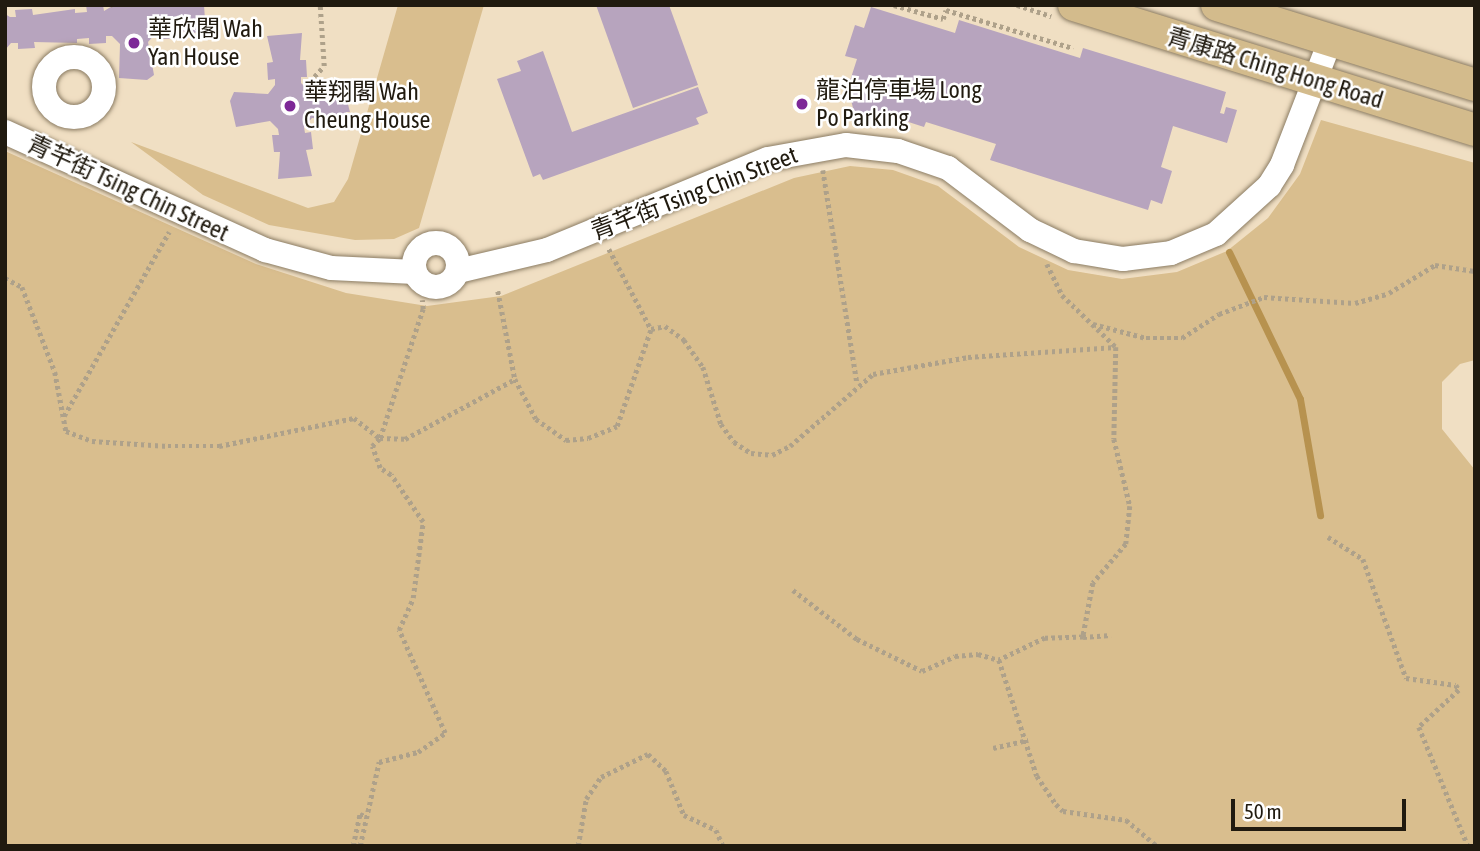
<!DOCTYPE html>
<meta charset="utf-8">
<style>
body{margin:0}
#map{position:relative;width:1480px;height:851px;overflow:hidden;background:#f0dfc3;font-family:"Asap Condensed","Noto Sans TC",sans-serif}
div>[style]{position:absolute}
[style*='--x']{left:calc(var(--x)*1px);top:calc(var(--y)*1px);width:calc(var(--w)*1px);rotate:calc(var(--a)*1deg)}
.green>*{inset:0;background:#d9be8e}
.stream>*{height:7px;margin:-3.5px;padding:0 3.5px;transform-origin:3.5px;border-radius:3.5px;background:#b7924f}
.building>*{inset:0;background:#b7a4be}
.path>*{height:4.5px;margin-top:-2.25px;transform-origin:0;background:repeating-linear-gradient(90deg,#aea18a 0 3.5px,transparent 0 7px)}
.roads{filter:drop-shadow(0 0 2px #8b7c63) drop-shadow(0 0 2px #8b7c63)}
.minor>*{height:24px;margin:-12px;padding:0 12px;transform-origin:12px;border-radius:12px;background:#fff}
.minor>.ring{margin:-12px;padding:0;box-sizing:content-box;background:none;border:24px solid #fff;border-radius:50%}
.major>*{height:32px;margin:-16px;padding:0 16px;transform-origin:16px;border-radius:16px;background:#d3bb8c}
.dots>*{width:19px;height:19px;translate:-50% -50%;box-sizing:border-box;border:4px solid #fff;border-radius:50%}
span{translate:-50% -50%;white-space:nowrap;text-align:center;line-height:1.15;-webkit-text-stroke:5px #fff;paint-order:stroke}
.poi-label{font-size:24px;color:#201a0f}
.left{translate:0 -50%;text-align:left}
.street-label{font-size:24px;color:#201a0f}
.frame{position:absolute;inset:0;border:7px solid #201a0f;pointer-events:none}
.scale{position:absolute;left:1231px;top:799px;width:175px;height:32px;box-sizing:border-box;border:4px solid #201a0f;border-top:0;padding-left:9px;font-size:21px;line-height:24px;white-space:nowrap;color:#201a0f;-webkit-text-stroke:5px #fff;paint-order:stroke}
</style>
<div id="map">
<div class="green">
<div style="clip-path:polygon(398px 5px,484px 5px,419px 228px,394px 239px,355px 240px,269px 225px,203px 195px,131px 142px,308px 208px,334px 202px,348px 179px)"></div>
<div style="clip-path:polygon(1321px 120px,1475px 163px,1475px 360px,1460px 364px,1442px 382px,1442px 429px,1475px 470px,1475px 846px,5px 846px,5px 151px,256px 264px,346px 293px,427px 306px,501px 296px,794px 178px,850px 166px,893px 170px,938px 186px,1019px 247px,1068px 270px,1122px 279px,1177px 272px,1227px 251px,1268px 218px,1300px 174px)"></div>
</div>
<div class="stream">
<div style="--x:1229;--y:252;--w:163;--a:64.2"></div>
<div style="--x:1300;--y:399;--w:118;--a:80.2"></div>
</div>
<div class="building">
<div style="clip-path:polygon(86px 5px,103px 5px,104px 11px,114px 5px,204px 5px,206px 34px,179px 31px,179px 38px,162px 39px,162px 32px,156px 33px,148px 42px,154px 75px,147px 80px,119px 78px,120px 44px,112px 36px,106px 36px,106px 43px,89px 44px,89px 38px,77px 39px,77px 43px,34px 42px,35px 48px,18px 49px,18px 43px,11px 43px,5px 50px,5px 14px,10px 17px,16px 17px,15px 10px,32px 9px,33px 15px,75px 9px,75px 13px,87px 12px)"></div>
<div style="clip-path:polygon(596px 5px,669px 5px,698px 85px,633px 108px)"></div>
<div style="clip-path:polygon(871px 7px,955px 33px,959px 20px,1080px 58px,1083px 48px,1226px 92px,1220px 113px,1224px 114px,1226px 107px,1237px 110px,1227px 143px,1173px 126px,1161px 167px,1172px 171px,1162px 204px,1151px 200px,1148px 210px,990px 160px,996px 144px,926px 122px,924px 127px,893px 117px,856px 121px,848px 87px,857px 59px,845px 56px,855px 25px,864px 28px)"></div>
<div style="clip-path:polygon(302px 33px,300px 60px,306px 60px,307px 77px,301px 77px,301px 83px,310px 91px,343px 85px,350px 112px,346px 112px,346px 120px,312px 118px,304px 127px,305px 133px,311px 132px,313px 149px,306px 150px,312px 176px,278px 179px,280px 152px,274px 152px,272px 135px,279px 135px,278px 129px,270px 121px,236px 127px,230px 101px,234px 92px,268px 94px,275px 85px,275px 79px,268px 80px,267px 63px,273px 62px,267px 36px)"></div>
<div style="clip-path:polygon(543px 51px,572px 132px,698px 87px,708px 113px,696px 118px,699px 124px,543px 180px,540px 174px,533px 177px,497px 79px,521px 71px,517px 61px)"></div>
</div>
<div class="path">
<div style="--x:113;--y:5;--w:1;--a:45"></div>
<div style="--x:894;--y:5;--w:51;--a:15.9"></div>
<div style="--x:943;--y:19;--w:9;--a:-72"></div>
<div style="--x:946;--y:10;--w:133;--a:16.7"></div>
<div style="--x:1017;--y:5;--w:36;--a:18"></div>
<div style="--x:305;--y:87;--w:28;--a:-48"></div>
<div style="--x:324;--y:66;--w:61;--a:-93.8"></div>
<div style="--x:823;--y:170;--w:216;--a:80.9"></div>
<div style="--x:609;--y:249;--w:90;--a:62.3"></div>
<div style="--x:1047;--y:264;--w:34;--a:64"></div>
<div style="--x:1062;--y:295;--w:75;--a:43.9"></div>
<div style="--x:1116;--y:347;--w:92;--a:91.2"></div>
<div style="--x:1114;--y:439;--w:69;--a:76.6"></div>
<div style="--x:1130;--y:506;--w:38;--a:96"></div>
<div style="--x:1126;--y:544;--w:51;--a:130.2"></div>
<div style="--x:1093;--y:583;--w:55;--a:100.5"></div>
<div style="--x:1083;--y:637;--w:38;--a:178"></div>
<div style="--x:1045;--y:638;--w:51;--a:154.4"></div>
<div style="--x:999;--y:660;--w:122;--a:71.9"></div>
<div style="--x:1037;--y:776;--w:34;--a:56"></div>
<div style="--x:1056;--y:804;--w:10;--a:45"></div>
<div style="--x:1063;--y:811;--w:64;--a:8.1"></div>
<div style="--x:1126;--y:820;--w:40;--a:40"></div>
<div style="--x:5;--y:278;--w:19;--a:28"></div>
<div style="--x:22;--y:287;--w:91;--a:68.8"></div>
<div style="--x:55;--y:372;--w:60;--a:79.4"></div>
<div style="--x:66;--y:431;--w:28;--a:21"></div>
<div style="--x:92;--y:441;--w:76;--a:3.8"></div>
<div style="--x:168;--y:446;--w:51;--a:0"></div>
<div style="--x:219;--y:446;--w:138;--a:-11.7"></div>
<div style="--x:354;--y:418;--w:33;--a:38"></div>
<div style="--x:380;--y:438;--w:25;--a:2"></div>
<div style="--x:405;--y:439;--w:125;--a:-28.6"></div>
<div style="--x:515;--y:379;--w:45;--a:62.3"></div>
<div style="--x:536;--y:419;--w:37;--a:35"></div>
<div style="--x:566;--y:440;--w:22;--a:-5"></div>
<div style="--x:588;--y:438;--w:31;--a:-22"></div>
<div style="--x:617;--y:426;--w:103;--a:-70.7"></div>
<div style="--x:651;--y:329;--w:14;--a:-12"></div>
<div style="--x:665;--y:326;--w:24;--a:36"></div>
<div style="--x:684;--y:340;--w:33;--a:55"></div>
<div style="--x:703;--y:367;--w:60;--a:72.5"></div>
<div style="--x:721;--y:424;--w:22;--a:54"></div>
<div style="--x:734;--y:442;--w:20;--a:33"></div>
<div style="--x:751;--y:453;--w:21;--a:5"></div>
<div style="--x:772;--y:455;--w:20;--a:-27"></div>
<div style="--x:790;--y:446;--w:110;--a:-40.9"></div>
<div style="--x:873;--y:374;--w:97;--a:-10.1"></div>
<div style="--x:968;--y:357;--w:148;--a:-3.9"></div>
<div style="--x:498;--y:291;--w:90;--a:79.1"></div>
<div style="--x:1093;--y:324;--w:55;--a:14.8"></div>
<div style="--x:1146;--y:338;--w:36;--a:0"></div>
<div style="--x:1182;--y:338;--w:44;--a:-33"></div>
<div style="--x:1219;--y:314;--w:48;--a:-20.7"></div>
<div style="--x:1264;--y:297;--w:91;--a:3.8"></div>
<div style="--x:1355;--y:303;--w:35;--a:-16"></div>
<div style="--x:1389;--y:293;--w:54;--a:-31.3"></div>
<div style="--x:1435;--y:265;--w:40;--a:8.5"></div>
<div style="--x:64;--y:416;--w:212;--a:-60.3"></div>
<div style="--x:1328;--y:537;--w:41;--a:32.2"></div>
<div style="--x:1363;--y:559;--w:127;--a:70.1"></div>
<div style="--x:1406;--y:678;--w:50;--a:8"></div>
<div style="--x:1456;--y:685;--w:6;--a:59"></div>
<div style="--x:1459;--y:690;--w:54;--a:137.2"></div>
<div style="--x:1419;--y:727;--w:129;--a:67.6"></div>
<div style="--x:793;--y:590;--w:81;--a:37.4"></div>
<div style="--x:857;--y:639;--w:72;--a:26.2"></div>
<div style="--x:922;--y:671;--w:36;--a:-24"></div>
<div style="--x:955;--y:656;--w:23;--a:-5"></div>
<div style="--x:978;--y:654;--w:22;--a:16"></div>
<div style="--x:1083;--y:637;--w:28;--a:-4"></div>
<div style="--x:993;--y:748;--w:36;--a:-13"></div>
<div style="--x:353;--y:846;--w:33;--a:-78"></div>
<div style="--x:360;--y:814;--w:5;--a:22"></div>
<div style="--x:360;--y:846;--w:86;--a:-77.3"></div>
<div style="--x:379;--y:762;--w:40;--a:-14.4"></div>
<div style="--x:418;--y:752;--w:33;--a:-35"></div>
<div style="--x:445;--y:733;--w:113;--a:-114.1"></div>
<div style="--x:399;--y:630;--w:35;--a:-66"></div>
<div style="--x:413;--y:598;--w:77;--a:-82.5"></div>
<div style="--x:423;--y:522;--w:57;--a:-124.2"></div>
<div style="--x:391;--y:475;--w:13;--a:-148"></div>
<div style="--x:380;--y:468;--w:23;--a:-110"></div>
<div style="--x:372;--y:446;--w:11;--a:-45"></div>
<div style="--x:380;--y:438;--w:136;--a:-71.6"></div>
<div style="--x:423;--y:309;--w:9;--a:-96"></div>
<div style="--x:578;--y:846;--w:48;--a:-80.3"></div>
<div style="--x:586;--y:799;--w:27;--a:-56"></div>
<div style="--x:601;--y:777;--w:52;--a:-26.1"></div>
<div style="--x:648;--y:754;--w:25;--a:43"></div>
<div style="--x:666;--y:771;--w:48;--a:67.8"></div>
<div style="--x:684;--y:815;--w:35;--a:25"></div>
<div style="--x:716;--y:830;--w:17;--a:66"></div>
</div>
<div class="roads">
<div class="minor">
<div class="ring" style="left:44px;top:57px;width:36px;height:36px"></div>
<div style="--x:5;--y:132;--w:286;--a:24.4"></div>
<div style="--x:265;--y:250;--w:68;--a:15.3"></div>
<div style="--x:331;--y:268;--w:84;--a:2.7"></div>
<div class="ring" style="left:414px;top:243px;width:20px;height:20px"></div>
<div style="--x:458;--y:271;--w:91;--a:-13.3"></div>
<div style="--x:547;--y:250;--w:239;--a:-22.4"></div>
<div style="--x:768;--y:159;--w:79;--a:-10.2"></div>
<div style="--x:846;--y:145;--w:52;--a:6.6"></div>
<div style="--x:898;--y:151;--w:53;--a:18.8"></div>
<div style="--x:948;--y:168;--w:103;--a:37.1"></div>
<div style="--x:1030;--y:230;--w:49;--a:25.5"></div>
<div style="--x:1074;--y:251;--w:50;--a:9.3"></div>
<div style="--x:1123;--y:259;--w:48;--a:-7.1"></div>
<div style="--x:1171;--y:253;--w:49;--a:-22.9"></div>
<div style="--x:1216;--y:234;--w:72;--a:-42.2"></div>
<div style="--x:1269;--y:186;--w:25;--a:-58"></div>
<div style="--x:1282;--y:165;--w:133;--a:-68.8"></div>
</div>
<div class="major">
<div style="--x:1074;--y:5;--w:420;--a:17.3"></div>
<div style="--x:1217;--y:5;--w:270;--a:17.2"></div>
</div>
</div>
<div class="dots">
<div style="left:134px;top:43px;background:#7d2897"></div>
<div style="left:802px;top:104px;background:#7d2897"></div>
<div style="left:290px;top:106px;background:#7d2897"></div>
</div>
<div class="poi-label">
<span class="left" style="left:148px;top:43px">華欣閣 Wah<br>Yan House</span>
<span class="left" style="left:816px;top:104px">龍泊停車場 Long<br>Po Parking</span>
<span class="left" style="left:304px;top:106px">華翔閣 Wah<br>Cheung House</span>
</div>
<div class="street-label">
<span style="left:1275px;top:68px;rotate:17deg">青康路 Ching Hong Road</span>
<span style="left:128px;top:188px;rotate:25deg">青芊街 Tsing Chin Street</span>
<span style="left:694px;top:193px;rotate:-21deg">青芊街 Tsing Chin Street</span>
</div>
<div class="frame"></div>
<div class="scale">50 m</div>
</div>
